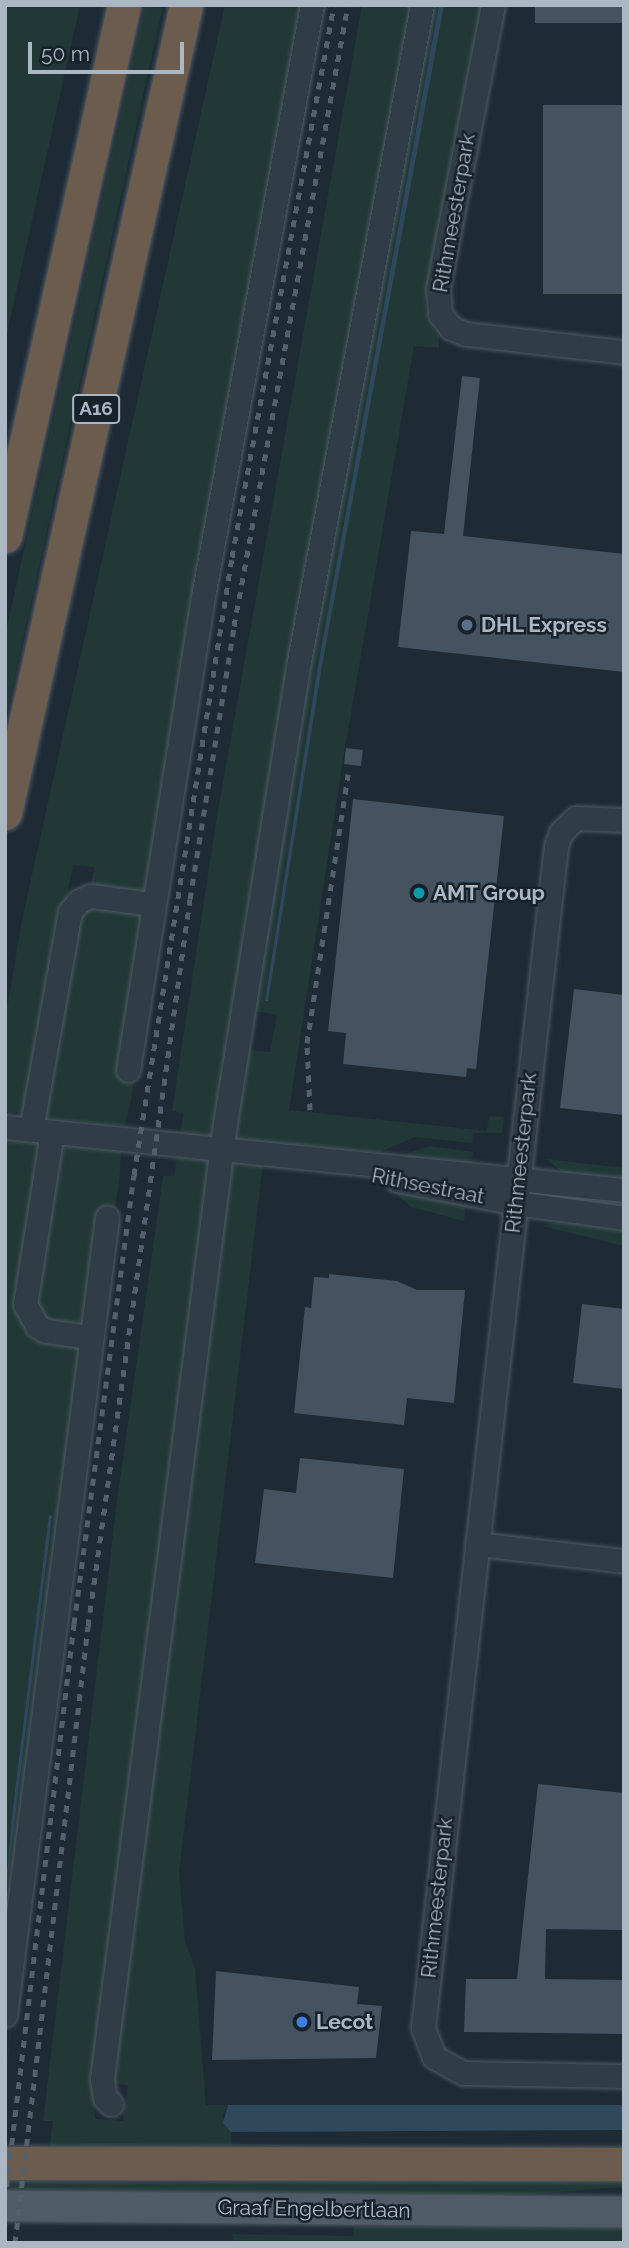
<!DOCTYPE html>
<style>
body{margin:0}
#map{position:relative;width:629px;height:2248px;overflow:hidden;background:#1e2b35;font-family:Raleway,sans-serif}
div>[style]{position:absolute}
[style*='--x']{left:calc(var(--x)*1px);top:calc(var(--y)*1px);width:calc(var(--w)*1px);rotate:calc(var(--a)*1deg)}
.green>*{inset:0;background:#213836}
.water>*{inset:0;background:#2f485b}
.building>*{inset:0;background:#44535f;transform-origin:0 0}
.roads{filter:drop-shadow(0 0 2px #4f5a64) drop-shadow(0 0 2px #4f5a64)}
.minor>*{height:23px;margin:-11.5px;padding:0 11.5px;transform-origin:11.5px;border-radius:11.5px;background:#313d46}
.major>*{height:30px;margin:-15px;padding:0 15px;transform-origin:15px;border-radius:15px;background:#4f5c66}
.highway>*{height:33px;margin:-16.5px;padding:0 16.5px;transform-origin:16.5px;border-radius:16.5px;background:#6c5c4e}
.rail>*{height:5px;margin-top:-2.5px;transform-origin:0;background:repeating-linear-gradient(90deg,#53616d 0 7px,transparent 0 14px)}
.dots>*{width:19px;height:19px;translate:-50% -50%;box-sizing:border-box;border:4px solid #17212a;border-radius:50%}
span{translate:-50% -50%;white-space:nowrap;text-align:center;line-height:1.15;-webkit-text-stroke:5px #17212a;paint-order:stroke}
.shield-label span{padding:2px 5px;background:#17212a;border:2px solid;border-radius:5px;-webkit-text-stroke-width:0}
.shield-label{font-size:19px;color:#abb8c3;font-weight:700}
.street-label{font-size:21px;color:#abb8c3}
.poi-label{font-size:21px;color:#abb8c3;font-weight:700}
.left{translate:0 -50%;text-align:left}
.frame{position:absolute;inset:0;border:7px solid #abb8c3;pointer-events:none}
.scale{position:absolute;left:28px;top:42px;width:156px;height:32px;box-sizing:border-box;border:4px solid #abb8c3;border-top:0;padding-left:9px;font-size:21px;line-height:24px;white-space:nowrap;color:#abb8c3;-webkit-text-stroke:5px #17212a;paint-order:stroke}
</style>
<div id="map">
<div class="green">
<div style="clip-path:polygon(5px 5px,80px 5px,5px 342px)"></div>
<div style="clip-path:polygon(145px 5px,163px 5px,5px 720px,5px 636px)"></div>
<div style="clip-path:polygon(225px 5px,308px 5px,145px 897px,90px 892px,94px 867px,73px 865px,25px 1113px,5px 1112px,5px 1021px,22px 920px)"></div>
<div style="clip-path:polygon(362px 5px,417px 5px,219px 1130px,209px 1136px,180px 1135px,183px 1113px,172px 1111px,217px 816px)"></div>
<div style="clip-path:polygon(426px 5px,482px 5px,425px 300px,428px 322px,439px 335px,439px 348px,414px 346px,342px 766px,289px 1110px,487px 1131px,489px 1116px,504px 1117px,502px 1133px,473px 1133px,472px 1143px,415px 1137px,380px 1152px,233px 1141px,244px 1049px,270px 1052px,277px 1015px,247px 1010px)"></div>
<div style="clip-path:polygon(250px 375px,130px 1106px,124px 1126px,48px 1118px,44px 1115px,82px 904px,143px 910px)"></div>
<div style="clip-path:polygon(5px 1136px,40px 1143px,22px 1304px,81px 1342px,5px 1980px)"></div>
<div style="clip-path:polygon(63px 1143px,121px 1147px,120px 1172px,5px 2079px,87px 1326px,57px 1327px,35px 1313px,55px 1148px)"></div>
<div style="clip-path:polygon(430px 1146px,473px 1152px,471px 1167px,393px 1158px)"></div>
<div style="clip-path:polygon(177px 1156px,210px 1159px,214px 1173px,94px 2110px,95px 2119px,123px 2121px,128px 2085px,107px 2082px,229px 1159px,263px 1163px,179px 1873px,185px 1941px,195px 1968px,206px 2105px,228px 2105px,222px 2116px,231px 2132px,232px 2153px,49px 2150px,53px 2121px,43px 2121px,117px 1501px,163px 1176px,174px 1176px)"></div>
<div style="clip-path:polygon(546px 1159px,624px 1168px,624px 1183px,568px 1177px)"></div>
<div style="clip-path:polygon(387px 1186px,467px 1200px,464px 1221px,411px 1207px)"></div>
<div style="clip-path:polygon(570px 1219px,624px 1230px,624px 1246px,542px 1226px)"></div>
<div style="clip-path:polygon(355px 2175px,624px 2175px,624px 2187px,465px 2199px,5px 2194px,5px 2181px,187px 2183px)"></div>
<div style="clip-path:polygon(387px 2220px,578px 2223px,624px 2228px,624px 2243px,233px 2243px,232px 2234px,353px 2236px,354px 2225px)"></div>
</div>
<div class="water">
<div style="clip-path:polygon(439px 5px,444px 5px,322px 666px,268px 1001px,265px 1001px,318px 666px)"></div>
<div style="clip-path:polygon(49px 1515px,52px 1516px,5px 1899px,12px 1815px)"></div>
<div style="clip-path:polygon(228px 2105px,624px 2105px,624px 2130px,231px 2132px,223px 2123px)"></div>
</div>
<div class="building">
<div style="left:535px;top:5px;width:89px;height:18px"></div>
<div style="left:543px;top:105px;width:81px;height:189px"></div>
<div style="clip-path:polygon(462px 376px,480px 378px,463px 536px,624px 554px,624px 672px,398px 647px,411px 531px,444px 534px)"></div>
<div style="left:346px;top:748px;width:17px;height:16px;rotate:7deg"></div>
<div style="clip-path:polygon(353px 799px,504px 816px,476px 1069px,467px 1068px,466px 1077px,343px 1064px,346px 1033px,328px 1031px)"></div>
<div style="clip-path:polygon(574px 989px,624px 995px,624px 1115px,560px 1108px)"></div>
<div style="clip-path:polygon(329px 1274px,397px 1281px,417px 1290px,465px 1290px,454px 1403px,407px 1398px,404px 1425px,294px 1413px,305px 1307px,311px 1308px,314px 1277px,329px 1278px)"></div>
<div style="clip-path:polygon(582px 1304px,624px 1309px,624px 1389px,573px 1383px)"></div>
<div style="clip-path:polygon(300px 1458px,404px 1469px,393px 1578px,255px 1563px,264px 1489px,296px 1493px)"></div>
<div style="clip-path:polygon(538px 1784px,624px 1793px,624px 1930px,546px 1929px,545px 1979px,624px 1980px,624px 2034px,464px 2032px,466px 1979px,517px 1979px)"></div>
<div style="clip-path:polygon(216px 1971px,359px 1987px,357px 2004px,382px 2006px,376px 2058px,212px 2060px)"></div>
</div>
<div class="roads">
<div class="minor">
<div style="--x:493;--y:5;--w:289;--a:101"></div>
<div style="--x:438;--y:289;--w:25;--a:85"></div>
<div style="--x:440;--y:314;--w:18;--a:52"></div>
<div style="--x:451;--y:328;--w:16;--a:22"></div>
<div style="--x:466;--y:334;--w:159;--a:6.5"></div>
<div style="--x:624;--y:820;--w:48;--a:-177.6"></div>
<div style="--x:576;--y:818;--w:21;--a:137"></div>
<div style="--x:561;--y:832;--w:15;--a:110"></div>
<div style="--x:556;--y:846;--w:1189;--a:96.42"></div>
<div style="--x:423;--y:2028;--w:31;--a:69"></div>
<div style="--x:434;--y:2057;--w:33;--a:29"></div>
<div style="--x:463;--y:2073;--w:161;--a:1.1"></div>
<div style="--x:128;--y:1070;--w:485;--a:-81"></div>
<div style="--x:204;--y:591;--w:596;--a:-79.56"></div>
<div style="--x:5;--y:1127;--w:622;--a:5.81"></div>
<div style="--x:31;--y:1130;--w:221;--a:-79.9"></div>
<div style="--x:70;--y:912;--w:14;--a:-51"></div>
<div style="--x:79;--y:901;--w:13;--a:-23"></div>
<div style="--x:91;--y:896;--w:63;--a:7.4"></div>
<div style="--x:52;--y:1132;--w:174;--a:98.9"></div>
<div style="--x:25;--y:1304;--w:25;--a:61"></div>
<div style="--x:37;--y:1326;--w:10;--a:29"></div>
<div style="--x:46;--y:1331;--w:43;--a:7.9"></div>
<div style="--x:397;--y:1180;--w:121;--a:10.9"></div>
<div style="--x:516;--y:1203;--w:109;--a:7.9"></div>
<div style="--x:477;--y:1544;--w:148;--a:6.6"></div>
<div style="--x:5;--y:2015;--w:804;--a:-82.71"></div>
<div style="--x:111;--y:2104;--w:8;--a:-135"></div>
<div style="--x:105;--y:2098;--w:19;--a:-99"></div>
<div style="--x:102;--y:2079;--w:964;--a:-82.67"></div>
<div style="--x:225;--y:1123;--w:468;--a:-80.9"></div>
<div style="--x:299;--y:661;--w:667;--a:-79.38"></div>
</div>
<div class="major">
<div style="--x:5;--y:2206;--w:619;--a:0.56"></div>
</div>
<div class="highway">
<div style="--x:5;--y:536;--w:544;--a:-77.37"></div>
<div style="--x:5;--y:813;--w:828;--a:-77.37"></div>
<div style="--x:5;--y:2163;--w:619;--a:0.09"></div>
</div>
</div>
<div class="rail">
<div style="--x:310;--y:1110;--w:67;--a:-92.6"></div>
<div style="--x:307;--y:1043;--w:272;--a:-81.3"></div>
<div style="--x:5;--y:2200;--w:580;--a:-83.17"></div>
<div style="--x:74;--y:1624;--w:453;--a:-82.4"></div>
<div style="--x:134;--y:1175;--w:626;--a:-80.99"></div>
<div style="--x:232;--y:557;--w:561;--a:-79.53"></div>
<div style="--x:15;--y:2243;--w:621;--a:-83.25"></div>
<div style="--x:88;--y:1626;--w:734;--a:-82.01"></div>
<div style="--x:190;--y:899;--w:277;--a:-80.8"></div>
<div style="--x:234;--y:626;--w:631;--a:-79.6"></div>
</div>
<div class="dots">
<div style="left:467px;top:625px;background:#5c6f8a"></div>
<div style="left:419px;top:893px;background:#0f9aa8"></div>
<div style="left:302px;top:2022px;background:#3f7fe0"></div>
</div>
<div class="shield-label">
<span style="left:96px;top:409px">A16</span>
</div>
<div class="street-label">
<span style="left:454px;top:213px;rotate:-80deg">Rithmeesterpark</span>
<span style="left:521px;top:1153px;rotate:-84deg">Rithmeesterpark</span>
<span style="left:428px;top:1186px;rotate:11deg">Rithsestraat</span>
<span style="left:437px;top:1898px;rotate:-84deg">Rithmeesterpark</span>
<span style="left:314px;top:2209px;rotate:1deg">Graaf Engelbertlaan</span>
</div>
<div class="poi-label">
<span class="left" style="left:481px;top:625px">DHL Express</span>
<span class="left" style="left:433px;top:893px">AMT Group</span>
<span class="left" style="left:316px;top:2022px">Lecot</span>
</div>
<div class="frame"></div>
<div class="scale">50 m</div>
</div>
